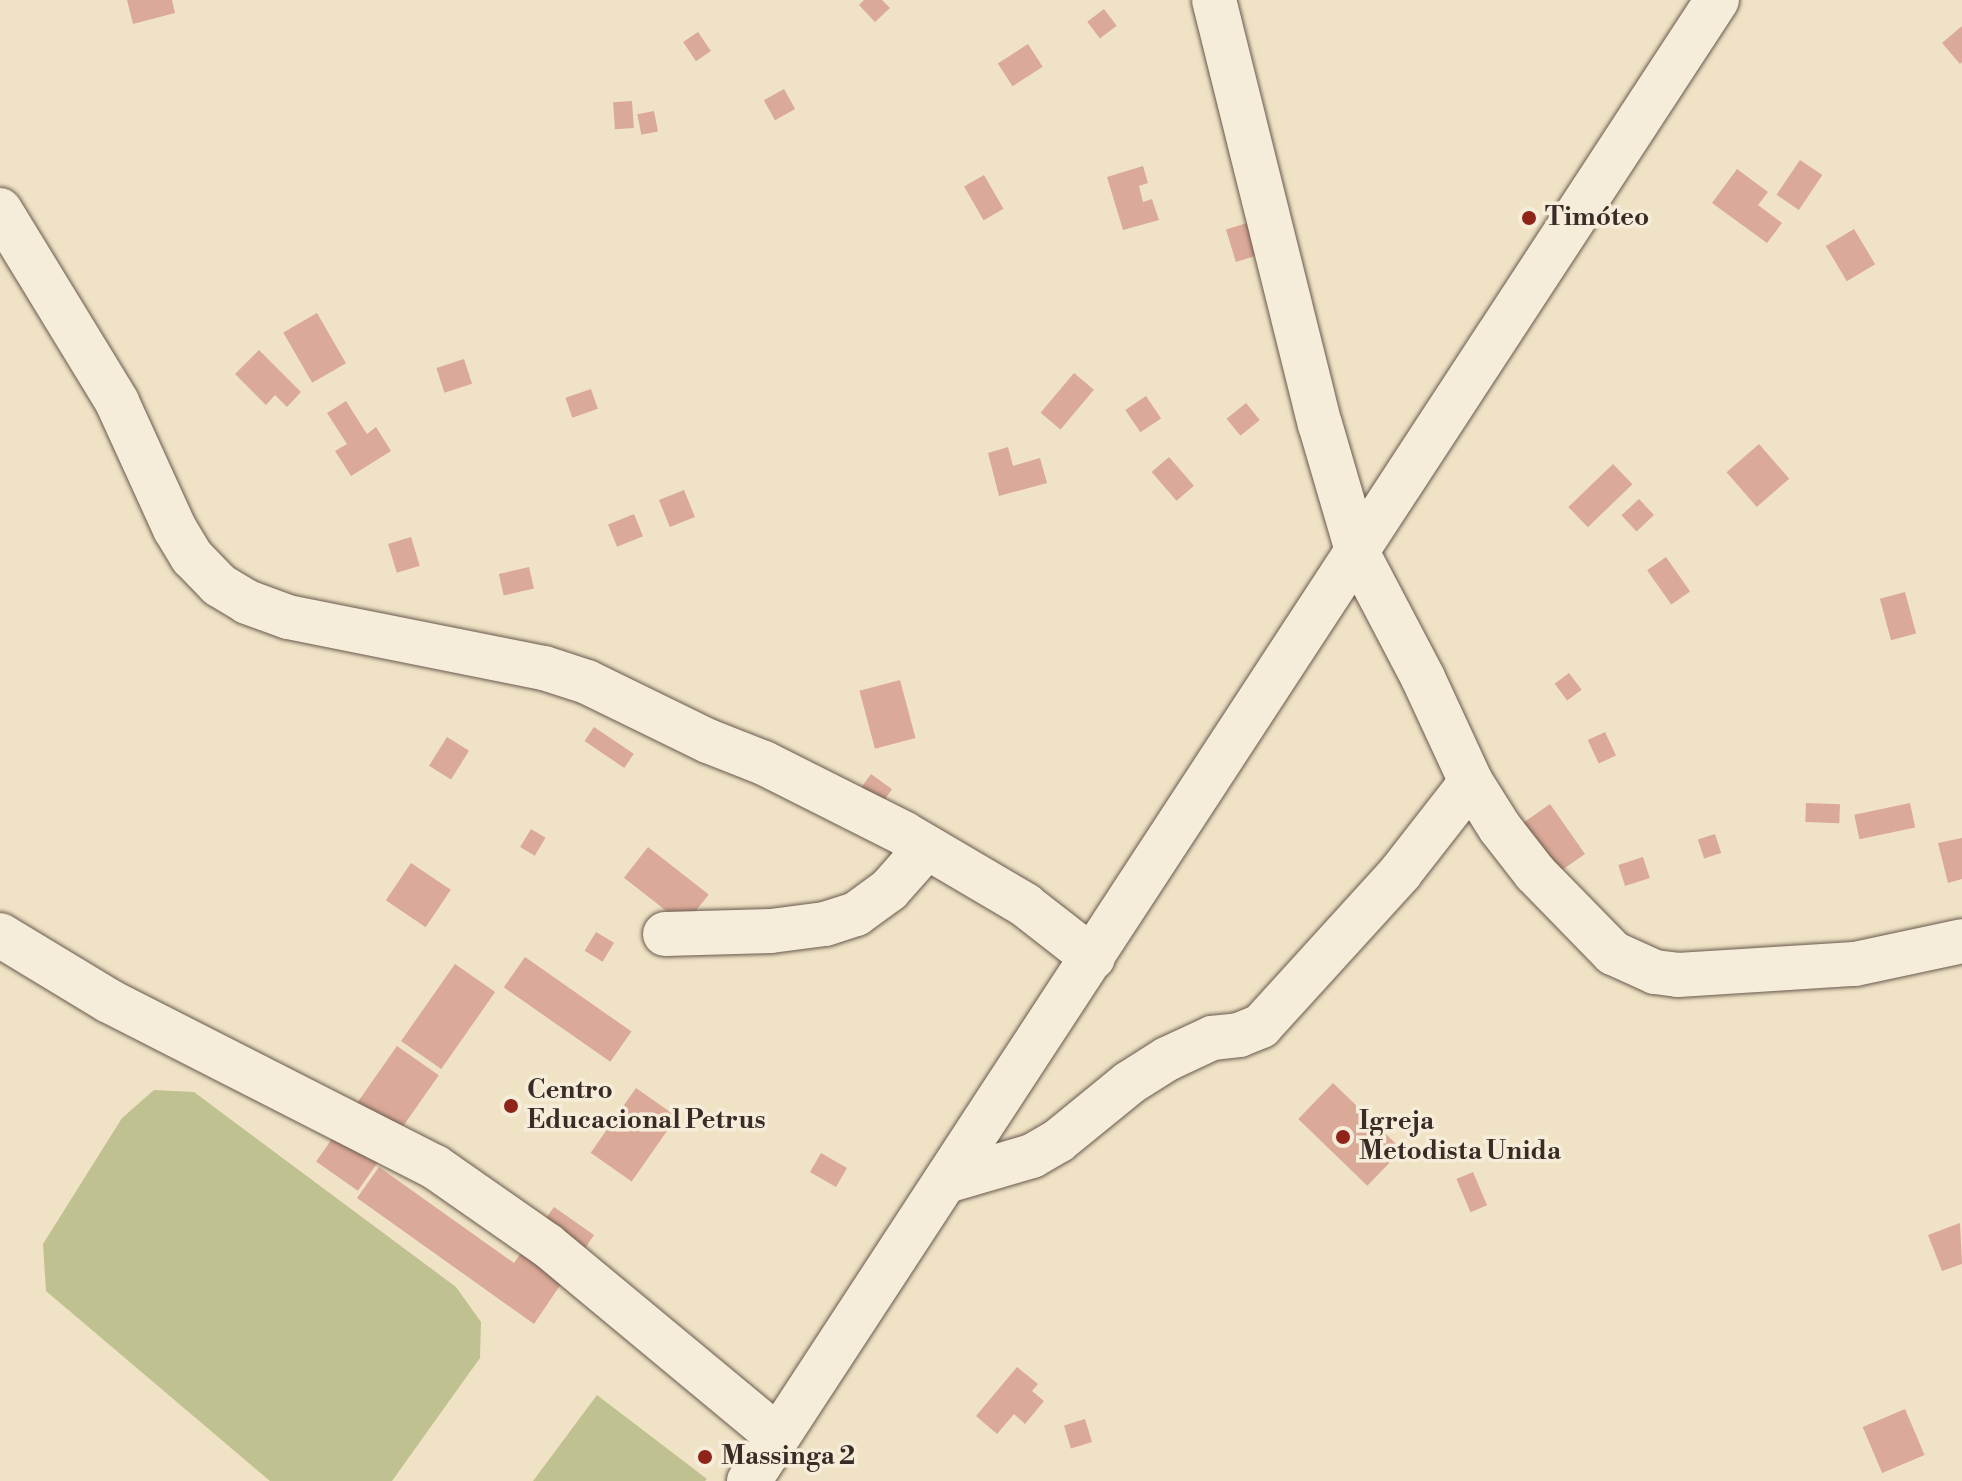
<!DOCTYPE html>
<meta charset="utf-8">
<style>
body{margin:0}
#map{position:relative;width:1962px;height:1481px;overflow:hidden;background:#f0e3c5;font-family:"Libre Bodoni",serif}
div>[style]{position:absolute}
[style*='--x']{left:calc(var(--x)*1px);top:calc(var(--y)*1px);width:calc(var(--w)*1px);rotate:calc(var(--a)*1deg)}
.green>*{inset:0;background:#c0c190}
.building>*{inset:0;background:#dba997;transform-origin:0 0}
.roads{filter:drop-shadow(0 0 2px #68594e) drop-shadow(0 0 2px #68594e)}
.minor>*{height:44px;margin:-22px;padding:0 22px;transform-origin:22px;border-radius:22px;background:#f5edd9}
.dots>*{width:22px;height:22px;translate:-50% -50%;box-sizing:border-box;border:4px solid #f5edd9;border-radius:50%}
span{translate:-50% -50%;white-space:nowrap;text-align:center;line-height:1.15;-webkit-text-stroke:7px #f5edd9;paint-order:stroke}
.poi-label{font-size:26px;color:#3a2b26;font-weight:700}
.left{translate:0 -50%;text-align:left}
</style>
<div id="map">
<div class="green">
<div style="clip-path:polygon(154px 1090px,194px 1092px,456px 1287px,481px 1322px,480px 1358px,392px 1481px,270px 1481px,46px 1291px,43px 1244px,122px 1118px)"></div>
<div style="clip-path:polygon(597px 1395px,707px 1479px,705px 1481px,533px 1481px)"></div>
</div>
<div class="building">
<div style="clip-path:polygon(127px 0,172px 0,175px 13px,133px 24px)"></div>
<div style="clip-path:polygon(864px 0,882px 0,890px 8px,875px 22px,859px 5px)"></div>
<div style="left:1104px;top:9px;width:21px;height:21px;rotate:53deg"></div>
<div style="clip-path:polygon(1962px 26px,1962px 62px,1960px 64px,1942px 43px)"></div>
<div style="left:698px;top:32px;width:23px;height:18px;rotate:56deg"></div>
<div style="left:1028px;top:44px;width:27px;height:36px;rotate:57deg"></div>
<div style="left:784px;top:89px;width:23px;height:23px;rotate:61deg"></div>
<div style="left:632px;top:101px;width:27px;height:19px;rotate:86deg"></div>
<div style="left:654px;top:111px;width:21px;height:17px;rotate:79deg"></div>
<div style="left:1800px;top:160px;width:27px;height:42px;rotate:34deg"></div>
<div style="clip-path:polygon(1143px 166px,1148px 183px,1139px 186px,1143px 202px,1152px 199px,1159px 220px,1123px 230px,1107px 177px)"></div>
<div style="clip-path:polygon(1737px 169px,1768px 192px,1758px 205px,1782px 223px,1767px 243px,1712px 203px)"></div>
<div style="left:984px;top:175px;width:39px;height:23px;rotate:60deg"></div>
<div style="left:1247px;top:223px;width:34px;height:22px;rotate:73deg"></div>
<div style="left:1854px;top:229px;width:41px;height:33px;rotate:59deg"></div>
<div style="left:317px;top:313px;width:58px;height:39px;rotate:60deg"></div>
<div style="clip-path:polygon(259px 350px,301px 392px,287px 407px,275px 395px,266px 405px,235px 374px)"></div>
<div style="left:464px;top:359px;width:26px;height:29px;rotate:72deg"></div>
<div style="left:1074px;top:373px;width:26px;height:52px;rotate:40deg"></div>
<div style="left:591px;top:389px;width:21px;height:27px;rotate:71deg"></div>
<div style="left:1146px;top:396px;width:27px;height:25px;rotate:56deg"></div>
<div style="clip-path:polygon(346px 401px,367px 434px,376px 427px,391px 451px,351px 476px,335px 451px,347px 444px,327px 413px)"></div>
<div style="left:1246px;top:403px;width:22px;height:25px;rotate:51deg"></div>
<div style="left:1759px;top:444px;width:46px;height:43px;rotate:49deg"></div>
<div style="clip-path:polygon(1008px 447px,1013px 466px,1040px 458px,1047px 483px,999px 496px,988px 453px)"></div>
<div style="left:1169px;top:457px;width:38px;height:23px;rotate:49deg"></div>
<div style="left:1613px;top:464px;width:28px;height:62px;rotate:46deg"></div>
<div style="left:684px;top:490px;width:29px;height:27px;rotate:68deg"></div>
<div style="left:1639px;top:499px;width:22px;height:24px;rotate:47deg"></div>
<div style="left:634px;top:514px;width:24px;height:28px;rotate:68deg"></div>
<div style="left:411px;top:537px;width:30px;height:24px;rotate:73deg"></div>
<div style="left:1666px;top:557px;width:42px;height:23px;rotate:55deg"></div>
<div style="left:529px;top:567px;width:22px;height:31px;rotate:77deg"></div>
<div style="left:1905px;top:592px;width:43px;height:26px;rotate:75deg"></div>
<div style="left:1569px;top:673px;width:21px;height:18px;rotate:53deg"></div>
<div style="left:900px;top:680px;width:60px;height:42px;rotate:75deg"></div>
<div style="left:594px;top:727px;width:48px;height:17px;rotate:34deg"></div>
<div style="left:1605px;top:732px;width:26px;height:19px;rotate:65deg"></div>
<div style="left:447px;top:737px;width:26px;height:34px;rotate:32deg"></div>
<div style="left:871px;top:774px;width:26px;height:16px;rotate:36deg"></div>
<div style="left:1806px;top:803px;width:34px;height:19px;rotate:2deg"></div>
<div style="left:1910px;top:803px;width:25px;height:57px;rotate:78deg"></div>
<div style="left:1550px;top:804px;width:61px;height:39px;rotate:55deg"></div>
<div style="left:531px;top:829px;width:17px;height:21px;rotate:31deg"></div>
<div style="left:1715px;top:834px;width:20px;height:18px;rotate:72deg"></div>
<div style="clip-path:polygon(1962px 838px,1962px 879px,1948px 883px,1938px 843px)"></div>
<div style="left:648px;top:847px;width:77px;height:39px;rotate:38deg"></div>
<div style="left:1643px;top:857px;width:22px;height:26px;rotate:72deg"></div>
<div style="left:411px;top:863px;width:48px;height:45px;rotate:34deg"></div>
<div style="left:596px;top:932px;width:21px;height:22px;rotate:31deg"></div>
<div style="left:525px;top:957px;width:130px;height:37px;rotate:35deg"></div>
<div style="left:455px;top:964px;width:49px;height:94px;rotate:35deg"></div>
<div style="left:397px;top:1046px;width:51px;height:141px;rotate:35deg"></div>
<div style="left:1333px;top:1083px;width:96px;height:50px;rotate:44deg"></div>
<div style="left:636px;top:1088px;width:50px;height:79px;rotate:35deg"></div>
<div style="left:821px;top:1153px;width:30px;height:22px;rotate:30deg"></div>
<div style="clip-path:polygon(379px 1167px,514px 1263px,554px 1207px,594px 1235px,534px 1324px,357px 1198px)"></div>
<div style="left:1473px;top:1172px;width:36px;height:18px;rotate:67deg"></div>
<div style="clip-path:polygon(1960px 1223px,1962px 1264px,1942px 1271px,1928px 1235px)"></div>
<div style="clip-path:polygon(1017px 1367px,1038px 1384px,1032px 1391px,1044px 1401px,1025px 1424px,1014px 1414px,997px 1434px,976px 1416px)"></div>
<div style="left:1905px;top:1409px;width:50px;height:46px;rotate:67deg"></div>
<div style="left:1085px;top:1419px;width:24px;height:22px;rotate:73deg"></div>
</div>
<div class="roads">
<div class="minor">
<div style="--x:1214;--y:0;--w:437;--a:76"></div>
<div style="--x:1320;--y:424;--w:135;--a:73.7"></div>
<div style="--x:1358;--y:554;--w:140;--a:62.3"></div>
<div style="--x:1423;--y:678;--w:115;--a:65.2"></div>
<div style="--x:1471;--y:782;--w:54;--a:57.8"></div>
<div style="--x:1500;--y:828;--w:57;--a:52.1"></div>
<div style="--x:1535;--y:873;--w:112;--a:45.7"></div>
<div style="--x:1613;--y:953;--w:46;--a:24.3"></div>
<div style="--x:1655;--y:972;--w:23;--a:7"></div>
<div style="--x:1678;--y:975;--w:177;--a:-3.6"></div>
<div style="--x:1855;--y:964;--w:109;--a:-12.1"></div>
<div style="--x:0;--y:210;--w:225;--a:58.6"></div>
<div style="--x:117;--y:402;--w:140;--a:65.5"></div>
<div style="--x:175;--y:529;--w:33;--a:59"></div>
<div style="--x:192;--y:557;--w:39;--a:46"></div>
<div style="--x:219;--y:585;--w:33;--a:31"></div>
<div style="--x:247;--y:602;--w:44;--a:20.1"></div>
<div style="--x:288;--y:617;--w:261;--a:11.3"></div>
<div style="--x:544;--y:668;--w:45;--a:18"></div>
<div style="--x:587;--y:682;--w:135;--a:26"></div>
<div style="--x:708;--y:741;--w:60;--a:21.4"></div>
<div style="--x:764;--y:763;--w:156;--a:26.7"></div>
<div style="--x:903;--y:833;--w:142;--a:30.5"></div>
<div style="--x:1025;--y:905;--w:86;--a:37.9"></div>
<div style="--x:665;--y:934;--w:106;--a:-1.6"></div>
<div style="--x:771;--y:931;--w:54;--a:-7.4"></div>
<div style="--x:825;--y:924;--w:33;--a:-18"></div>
<div style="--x:856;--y:914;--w:41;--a:-36"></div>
<div style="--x:889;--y:890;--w:57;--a:-48.5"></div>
<div style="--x:0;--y:935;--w:127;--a:31.2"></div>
<div style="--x:109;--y:1001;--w:366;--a:27"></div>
<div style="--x:435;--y:1167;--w:136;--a:34.9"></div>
<div style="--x:547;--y:1245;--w:299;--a:39.7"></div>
<div style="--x:947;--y:1181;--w:89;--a:-16.4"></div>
<div style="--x:1032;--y:1156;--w:30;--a:-30"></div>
<div style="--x:1058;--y:1141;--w:92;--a:-39.2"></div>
<div style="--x:1129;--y:1083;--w:45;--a:-32.3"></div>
<div style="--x:1167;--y:1059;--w:50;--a:-25"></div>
<div style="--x:1212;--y:1038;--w:27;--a:-6"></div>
<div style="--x:1239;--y:1035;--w:24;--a:-22"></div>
<div style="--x:1261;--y:1026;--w:207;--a:-47.7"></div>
<div style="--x:1400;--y:873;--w:115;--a:-52"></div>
<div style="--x:749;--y:1481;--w:1769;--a:-56.83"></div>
</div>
</div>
<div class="dots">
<div style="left:1529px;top:218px;background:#8f2418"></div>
<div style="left:511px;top:1106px;background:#8f2418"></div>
<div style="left:1343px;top:1137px;background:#8f2418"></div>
<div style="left:705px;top:1457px;background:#8f2418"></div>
</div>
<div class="poi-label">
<span class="left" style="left:1545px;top:218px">Timóteo</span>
<span class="left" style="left:527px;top:1106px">Centro<br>Educacional Petrus</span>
<span class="left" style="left:1359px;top:1137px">Igreja<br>Metodista Unida</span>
<span class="left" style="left:721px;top:1457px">Massinga 2</span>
</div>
</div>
